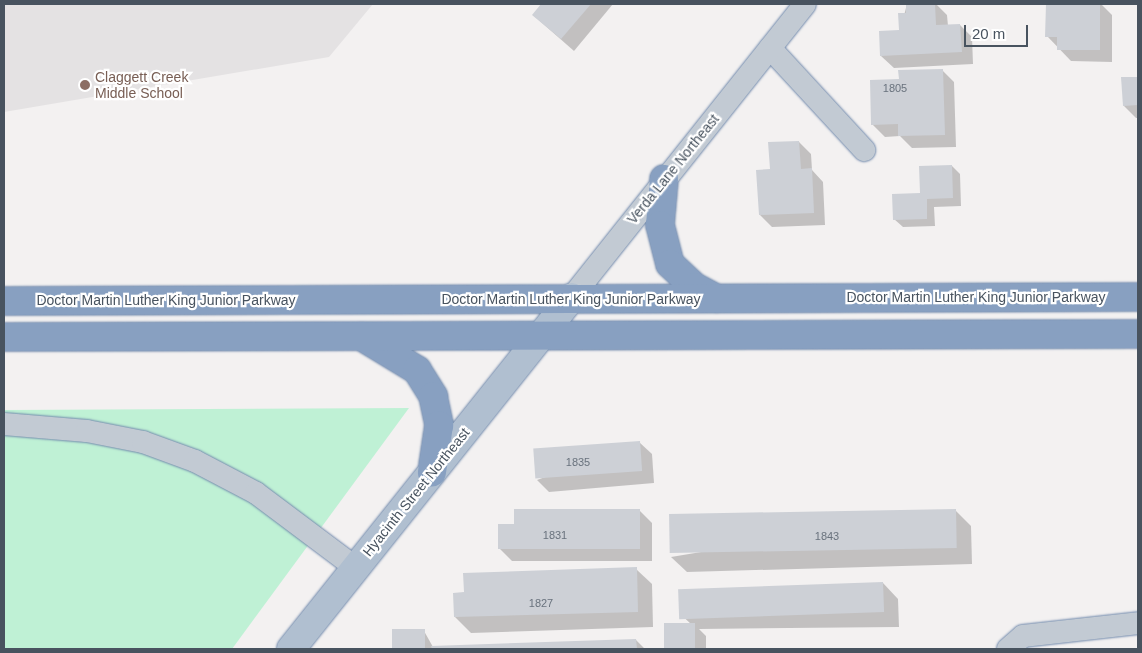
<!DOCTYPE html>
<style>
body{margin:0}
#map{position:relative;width:1142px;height:653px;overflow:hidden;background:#f3f1f1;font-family:Helvetica,sans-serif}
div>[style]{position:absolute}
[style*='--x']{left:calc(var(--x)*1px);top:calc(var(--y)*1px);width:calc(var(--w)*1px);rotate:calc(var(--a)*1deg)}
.education>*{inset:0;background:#e4e2e3}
.green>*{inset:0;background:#bff1d5}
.shadow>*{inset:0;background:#0003}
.building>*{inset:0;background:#cdd0d6;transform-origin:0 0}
.roads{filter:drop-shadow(0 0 1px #738bad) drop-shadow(0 0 1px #738bad)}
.minor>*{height:22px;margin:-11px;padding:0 11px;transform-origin:11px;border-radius:11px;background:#c2cad3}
.major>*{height:28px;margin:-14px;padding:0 14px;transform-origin:14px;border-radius:14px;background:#b0bfd0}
.highway>*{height:28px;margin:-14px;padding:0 14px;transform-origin:14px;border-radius:14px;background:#88a0c1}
.dots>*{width:14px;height:14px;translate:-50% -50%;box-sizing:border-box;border:2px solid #fff;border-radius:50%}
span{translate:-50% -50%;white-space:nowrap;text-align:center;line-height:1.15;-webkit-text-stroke:4.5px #fff;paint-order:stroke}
.number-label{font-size:11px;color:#69727d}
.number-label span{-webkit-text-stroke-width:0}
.education-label{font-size:14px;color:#785e54}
.left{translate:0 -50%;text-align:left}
.street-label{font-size:14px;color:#48535f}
.frame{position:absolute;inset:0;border:5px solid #48535f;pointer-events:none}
.scale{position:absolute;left:964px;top:25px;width:64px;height:22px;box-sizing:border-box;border:2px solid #48535f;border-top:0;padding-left:6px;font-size:15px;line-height:18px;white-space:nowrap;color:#48535f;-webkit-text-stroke:4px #fff;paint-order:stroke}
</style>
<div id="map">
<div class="education">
<div style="clip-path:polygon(4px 4px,373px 4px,329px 57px,4px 112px)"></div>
</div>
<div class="green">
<div style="clip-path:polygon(409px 408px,232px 649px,4px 649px,4px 410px)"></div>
</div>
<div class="shadow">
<div style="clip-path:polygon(542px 4px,613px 4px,574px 51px,533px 15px)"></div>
<div style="clip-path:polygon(907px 4px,936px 4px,947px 15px,948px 26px,960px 25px,972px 37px,973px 64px,894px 68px,881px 56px,900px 31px)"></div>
<div style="clip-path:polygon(1047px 4px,1101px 4px,1112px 15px,1112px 62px,1071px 61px,1047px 36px)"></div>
<div style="clip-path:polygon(1137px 12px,1138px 12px,1138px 30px)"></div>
<div style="clip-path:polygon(942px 70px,954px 82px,956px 147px,912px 148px,900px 136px,885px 137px,872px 124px,900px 81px)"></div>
<div style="clip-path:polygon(1138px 78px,1138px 118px,1136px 118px,1124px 106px,1122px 79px)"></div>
<div style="clip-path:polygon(799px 142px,811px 154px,812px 170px,823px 182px,825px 225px,772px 227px,760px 215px)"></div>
<div style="clip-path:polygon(952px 166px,960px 174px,961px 206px,934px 207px,935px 226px,903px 227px,894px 219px)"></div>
<div style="clip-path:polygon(639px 442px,652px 454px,654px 483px,549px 492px,537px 480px)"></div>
<div style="clip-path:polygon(639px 510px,652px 523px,652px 561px,512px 561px,499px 548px)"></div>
<div style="clip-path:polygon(955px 510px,971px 526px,972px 564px,687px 572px,671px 557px)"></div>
<div style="clip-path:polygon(636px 569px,652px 584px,653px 627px,471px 633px,455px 617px)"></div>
<div style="clip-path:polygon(883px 583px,898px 599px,899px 627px,699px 629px,706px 636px,706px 649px,665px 649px,665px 624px,691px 624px,679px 613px)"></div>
<div style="clip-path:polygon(424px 631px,433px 647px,636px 640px,645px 649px,394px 649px,394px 632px)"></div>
</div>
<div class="building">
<div style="clip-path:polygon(541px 4px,591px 4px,561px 39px,532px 15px)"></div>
<div style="clip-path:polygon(906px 4px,935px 4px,936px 25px,960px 24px,962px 52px,880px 56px,879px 31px,899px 30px,898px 13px,906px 13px)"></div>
<div style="clip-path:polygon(1046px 4px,1100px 4px,1100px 50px,1057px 50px,1057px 37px,1045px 37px)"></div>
<div style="clip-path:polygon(943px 69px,945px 135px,898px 136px,898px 124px,871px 125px,870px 80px,899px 79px,898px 70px)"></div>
<div style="clip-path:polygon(1121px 77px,1138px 77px,1138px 105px,1123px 106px)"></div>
<div style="clip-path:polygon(799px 141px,801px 169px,812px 168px,814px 213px,759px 215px,756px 170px,770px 169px,768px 142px)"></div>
<div style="clip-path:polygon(952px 165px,953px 198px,927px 199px,927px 219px,893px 220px,892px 194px,920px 193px,919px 166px)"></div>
<div style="left:640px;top:441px;width:30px;height:107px;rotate:86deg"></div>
<div style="clip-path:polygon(514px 509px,640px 509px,640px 549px,498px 549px,498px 524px,514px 524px)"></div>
<div style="left:956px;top:509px;width:39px;height:287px;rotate:89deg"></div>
<div style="clip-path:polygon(637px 567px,638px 612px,454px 617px,453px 593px,464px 592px,463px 573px)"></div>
<div style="left:883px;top:582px;width:30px;height:205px;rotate:88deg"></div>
<div style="left:664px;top:623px;width:31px;height:26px"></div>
<div style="left:425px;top:629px;width:20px;height:33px;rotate:90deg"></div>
<div style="clip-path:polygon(636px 639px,637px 649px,432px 649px,431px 646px)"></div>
</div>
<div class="roads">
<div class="minor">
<div style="--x:770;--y:48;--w:139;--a:47.3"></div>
<div style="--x:572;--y:297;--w:374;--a:-51.5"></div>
<div style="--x:4;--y:424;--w:83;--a:4.8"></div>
<div style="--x:87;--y:431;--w:57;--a:11.1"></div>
<div style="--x:143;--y:442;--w:55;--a:20.1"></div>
<div style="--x:195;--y:461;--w:69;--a:27.7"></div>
<div style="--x:256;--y:493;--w:125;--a:36.9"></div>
<div style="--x:1008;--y:649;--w:20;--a:-41"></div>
<div style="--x:1023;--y:636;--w:116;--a:-6.4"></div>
</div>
<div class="major">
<div style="--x:291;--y:649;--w:450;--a:-51.4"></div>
</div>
<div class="highway">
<div style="--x:664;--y:179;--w:46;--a:95"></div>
<div style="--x:660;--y:225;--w:40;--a:75.6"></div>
<div style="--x:670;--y:264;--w:34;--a:43"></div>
<div style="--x:695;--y:287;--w:24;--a:28"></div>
<div style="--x:4;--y:301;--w:1134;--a:-0.2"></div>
<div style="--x:361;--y:336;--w:66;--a:31.3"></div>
<div style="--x:417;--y:370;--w:31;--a:58"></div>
<div style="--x:433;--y:396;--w:30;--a:78"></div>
<div style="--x:439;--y:425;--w:48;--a:98.5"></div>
<div style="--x:4;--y:337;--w:1134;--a:-0.15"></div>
</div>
</div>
<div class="dots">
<div style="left:85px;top:85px;background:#8d6e63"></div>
</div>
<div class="number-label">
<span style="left:895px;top:88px">1805</span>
<span style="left:578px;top:462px">1835</span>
<span style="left:555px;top:535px">1831</span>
<span style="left:827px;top:536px">1843</span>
<span style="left:541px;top:603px">1827</span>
</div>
<div class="education-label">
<span class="left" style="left:95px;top:85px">Claggett Creek<br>Middle School</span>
</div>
<div class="street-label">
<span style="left:673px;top:169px;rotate:-51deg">Verda Lane Northeast</span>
<span style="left:976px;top:297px">Doctor Martin Luther King Junior Parkway</span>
<span style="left:571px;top:299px">Doctor Martin Luther King Junior Parkway</span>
<span style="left:166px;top:300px">Doctor Martin Luther King Junior Parkway</span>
<span style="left:416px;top:492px;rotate:-51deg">Hyacinth Street Northeast</span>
</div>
<div class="frame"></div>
<div class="scale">20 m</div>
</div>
